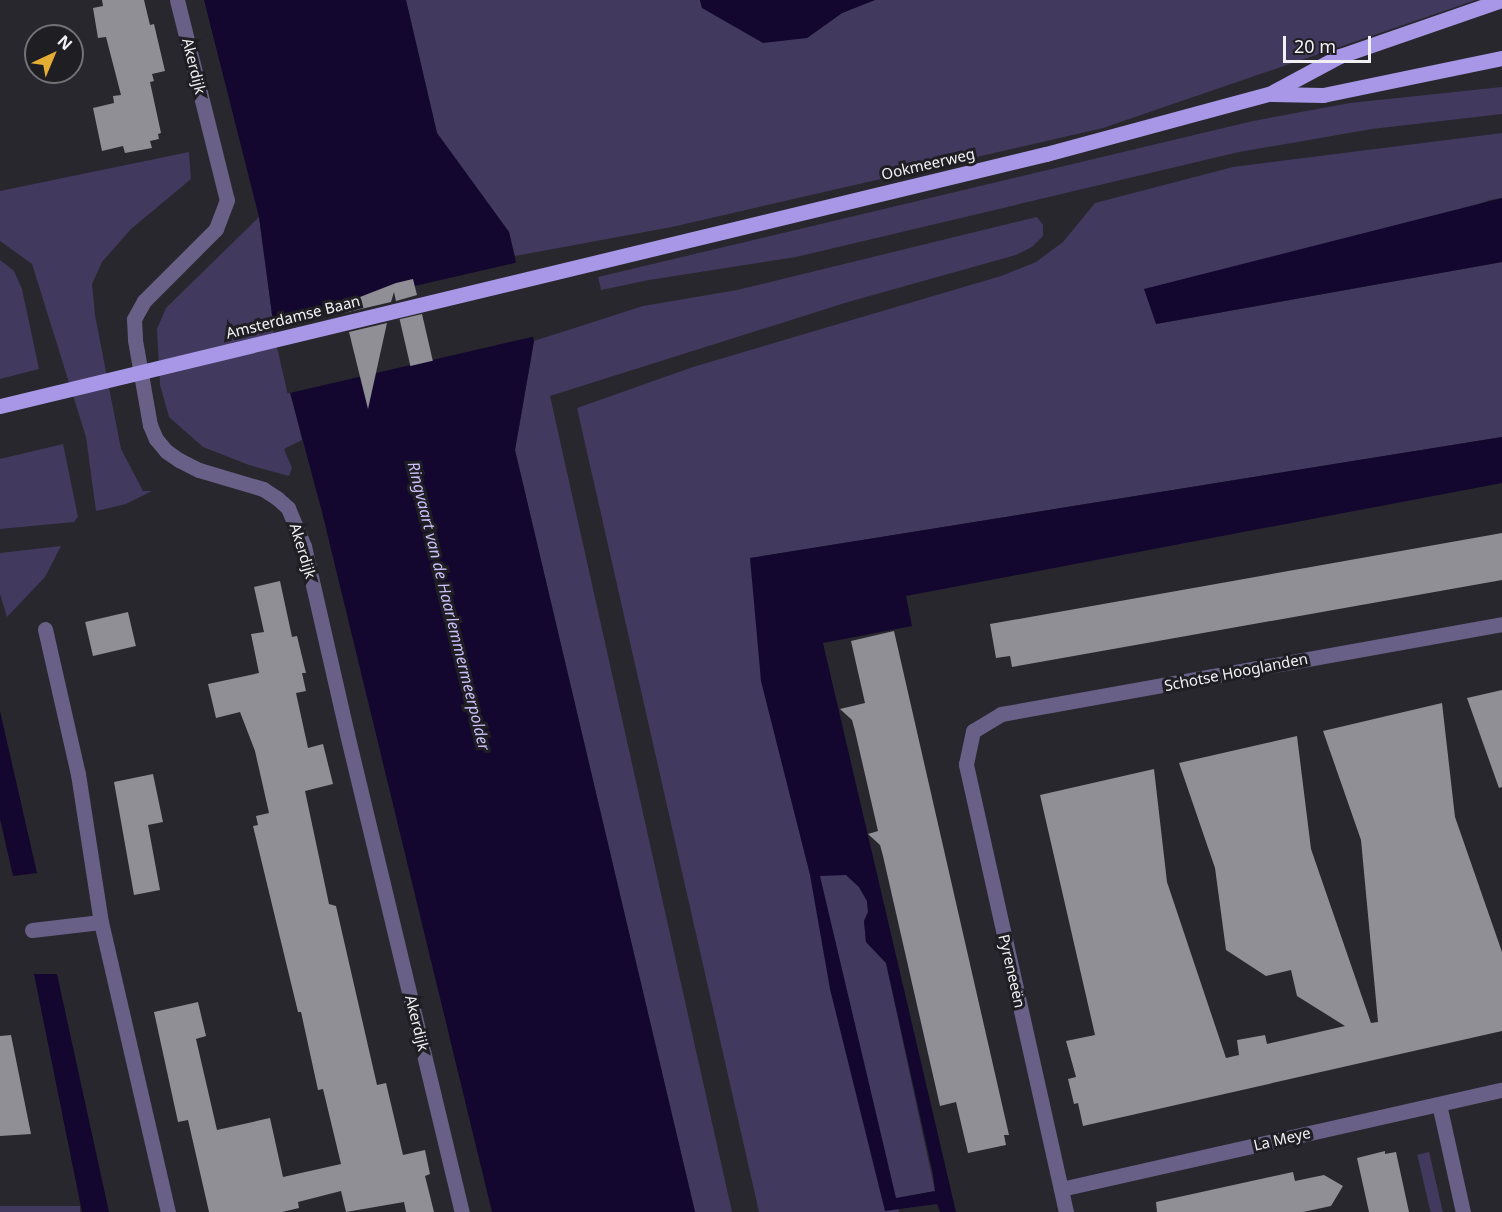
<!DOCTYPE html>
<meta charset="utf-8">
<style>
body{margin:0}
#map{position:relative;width:1502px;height:1212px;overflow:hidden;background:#28272d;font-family:"Noto Sans",sans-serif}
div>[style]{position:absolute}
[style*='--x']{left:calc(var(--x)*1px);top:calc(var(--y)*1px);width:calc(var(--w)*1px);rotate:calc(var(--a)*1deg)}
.green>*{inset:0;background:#41395e;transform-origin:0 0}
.water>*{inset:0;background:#14072f}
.pier>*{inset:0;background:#28272d;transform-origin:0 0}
.building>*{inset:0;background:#908f96;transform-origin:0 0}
.minor>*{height:15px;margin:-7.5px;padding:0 7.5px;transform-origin:7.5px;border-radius:7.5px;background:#686087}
.major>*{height:15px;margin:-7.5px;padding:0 7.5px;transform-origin:7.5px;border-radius:7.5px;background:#a897e7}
span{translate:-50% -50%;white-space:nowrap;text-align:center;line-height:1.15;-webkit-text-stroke:6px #1f1e23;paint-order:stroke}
.street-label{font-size:15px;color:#f1f0f4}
.water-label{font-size:16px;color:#cbc0fc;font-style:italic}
.north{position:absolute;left:24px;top:24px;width:60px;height:60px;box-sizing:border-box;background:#1f1e23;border:2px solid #737277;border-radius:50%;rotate:44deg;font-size:16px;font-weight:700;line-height:24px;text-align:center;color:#f1f0f4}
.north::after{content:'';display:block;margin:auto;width:21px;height:27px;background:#e4ae35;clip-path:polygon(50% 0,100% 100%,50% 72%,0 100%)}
.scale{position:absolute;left:1283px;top:36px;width:88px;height:27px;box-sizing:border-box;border:3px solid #f1f0f4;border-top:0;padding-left:8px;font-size:18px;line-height:21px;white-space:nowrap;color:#f1f0f4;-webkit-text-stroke:4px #1f1e23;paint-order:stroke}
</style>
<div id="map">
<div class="green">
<div style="clip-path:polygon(406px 0,700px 0,702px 8px,807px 38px,842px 13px,875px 0,1476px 0,1103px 128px,672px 227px,515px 256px,509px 232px,437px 133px)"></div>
<div style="clip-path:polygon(1502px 87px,1502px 114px,1372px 129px,1239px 152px,796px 257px,649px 280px,601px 290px,598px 277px,1253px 121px,1350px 103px)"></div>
<div style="clip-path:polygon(1502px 133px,1502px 198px,1490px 200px,1156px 324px,1502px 262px,1502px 437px,751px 558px,820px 875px,846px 875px,859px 887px,867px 901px,868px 912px,864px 921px,866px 942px,886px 963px,935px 1191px,896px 1199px,899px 1212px,759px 1212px,577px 408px,693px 367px,1001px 276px,1036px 262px,1063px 242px,1095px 203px,1233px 167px)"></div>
<div style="clip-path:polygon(189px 152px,191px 179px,131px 229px,102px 262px,92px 284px,95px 315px,121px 449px,143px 491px,152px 491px,126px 504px,96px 511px,86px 437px,32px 264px,0 241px,0 191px)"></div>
<div style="clip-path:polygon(259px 217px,272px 314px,302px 440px,284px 449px,292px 468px,289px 476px,249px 465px,203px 447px,169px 417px,160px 385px,157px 329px,166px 308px)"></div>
<div style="clip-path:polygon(1037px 217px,1043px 225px,1043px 236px,1032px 247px,1016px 255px,848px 302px,550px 396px,732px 1212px,695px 1212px,515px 450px,534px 341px,643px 306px,737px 290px)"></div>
<div style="clip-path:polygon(0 260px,14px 271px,22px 289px,39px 369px,0 379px)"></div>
<div style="clip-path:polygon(63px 444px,78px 517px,74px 522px,0 529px,0 459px)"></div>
<div style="clip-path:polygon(61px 546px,45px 577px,7px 617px,0 594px,0 553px)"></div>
<div style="left:1429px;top:1152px;width:62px;height:12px;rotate:77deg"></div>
<div style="left:0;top:1206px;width:80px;height:6px"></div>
</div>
<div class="water">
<div style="clip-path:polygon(204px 0,406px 0,437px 133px,509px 232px,534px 341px,515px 450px,695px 1212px,492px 1212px,322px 512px,289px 389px,272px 314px,259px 217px)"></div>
<div style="clip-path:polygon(700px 0,875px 0,842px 13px,807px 38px,763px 43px,702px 8px)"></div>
<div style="clip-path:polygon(1502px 198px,1502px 262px,1156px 324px,1144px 289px)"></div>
<div style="clip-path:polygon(evenodd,1502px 437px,1502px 483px,906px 596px,912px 626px,823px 643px,956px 1212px,940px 1212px,937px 1204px,885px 1211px,830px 989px,810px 875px,761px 681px,750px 558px,1502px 437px,846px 875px,859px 887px,867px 901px,868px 912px,864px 921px,866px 942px,886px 963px,933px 1174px,935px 1191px,896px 1198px,820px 876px,846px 875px)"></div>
<div style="clip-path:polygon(0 711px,37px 873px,13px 876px,0 819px)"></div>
<div style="clip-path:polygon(34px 974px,57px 974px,109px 1212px,82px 1212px)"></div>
</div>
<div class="pier">
<div style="left:519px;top:262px;width:76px;height:255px;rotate:77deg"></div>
</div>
<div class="building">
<div style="clip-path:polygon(102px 0,144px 0,150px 25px,154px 24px,165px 71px,152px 74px,154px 81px,150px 82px,161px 133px,158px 134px,159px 139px,150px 141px,152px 148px,125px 153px,123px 146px,102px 151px,93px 108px,114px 103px,113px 96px,121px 95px,106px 37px,98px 38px,93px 8px,103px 6px)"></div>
<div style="clip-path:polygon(413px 279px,417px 295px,396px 301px,394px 292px,391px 302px,344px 313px,342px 304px,396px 283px)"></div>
<div style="left:422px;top:314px;width:48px;height:23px;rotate:77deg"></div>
<div style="clip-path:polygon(387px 323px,368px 409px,349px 332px)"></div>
<div style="clip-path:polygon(1502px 533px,1502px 580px,1012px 667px,1010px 656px,996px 658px,990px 624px)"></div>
<div style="clip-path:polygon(280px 581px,292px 637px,297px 636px,306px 673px,302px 673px,306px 691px,296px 693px,308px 748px,323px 744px,333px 784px,305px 791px,329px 904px,336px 906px,377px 1085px,386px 1083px,403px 1155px,425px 1150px,430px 1174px,425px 1176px,434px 1212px,406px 1212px,404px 1202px,346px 1212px,341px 1191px,298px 1202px,299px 1208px,282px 1212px,209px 1212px,188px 1120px,178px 1122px,154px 1012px,198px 1002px,206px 1036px,196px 1039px,217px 1130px,270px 1118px,283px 1177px,341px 1164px,323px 1089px,318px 1090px,301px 1012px,298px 1012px,253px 826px,258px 825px,256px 816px,269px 813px,255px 751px,240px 712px,216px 718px,208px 684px,259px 673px,251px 634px,264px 632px,254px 587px)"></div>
<div style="left:128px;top:612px;width:35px;height:44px;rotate:77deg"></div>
<div style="clip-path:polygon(894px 631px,1009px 1135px,1004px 1135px,1006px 1145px,968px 1153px,956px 1102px,940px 1106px,883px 856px,880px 845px,868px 834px,878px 831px,855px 731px,852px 720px,840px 709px,865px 703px,851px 641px)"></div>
<div style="clip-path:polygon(1502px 690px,1502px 787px,1499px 788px,1467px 698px)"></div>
<div style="clip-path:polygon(1442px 703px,1455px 817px,1502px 952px,1502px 1031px,1083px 1126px,1078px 1103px,1074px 1104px,1068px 1079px,1076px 1077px,1066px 1041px,1095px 1035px,1040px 795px,1154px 769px,1167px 882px,1226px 1058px,1239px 1055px,1237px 1040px,1265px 1035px,1267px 1044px,1345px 1026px,1297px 996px,1291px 970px,1266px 976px,1226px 950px,1215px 868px,1179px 763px,1297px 736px,1311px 849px,1371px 1023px,1378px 1022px,1361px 840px,1323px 731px)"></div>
<div style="clip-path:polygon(153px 774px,163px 822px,148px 825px,160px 890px,134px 895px,114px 782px)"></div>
<div style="clip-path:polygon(11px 1035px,31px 1134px,0 1136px,0 1036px)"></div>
<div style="clip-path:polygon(1385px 1151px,1385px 1154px,1396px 1152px,1409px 1212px,1369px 1212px,1357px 1158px)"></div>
<div style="clip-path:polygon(1293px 1172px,1295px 1181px,1324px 1175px,1343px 1186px,1331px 1206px,1303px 1212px,1157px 1212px,1156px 1202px)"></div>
</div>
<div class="minor">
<div style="--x:177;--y:0;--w:206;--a:76"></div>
<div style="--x:227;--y:200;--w:31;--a:111"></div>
<div style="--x:216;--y:229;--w:102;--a:135"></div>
<div style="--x:144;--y:301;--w:21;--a:119"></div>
<div style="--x:134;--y:319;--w:21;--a:87"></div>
<div style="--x:135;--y:340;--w:86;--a:80"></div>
<div style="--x:150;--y:425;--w:15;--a:67"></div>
<div style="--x:156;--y:439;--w:16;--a:50"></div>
<div style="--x:166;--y:451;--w:16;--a:35"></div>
<div style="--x:179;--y:460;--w:22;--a:27"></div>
<div style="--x:199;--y:470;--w:67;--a:16.5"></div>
<div style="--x:263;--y:489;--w:17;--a:33"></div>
<div style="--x:277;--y:498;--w:15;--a:42"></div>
<div style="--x:288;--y:508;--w:41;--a:67.2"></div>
<div style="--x:304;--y:546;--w:193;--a:77.1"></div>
<div style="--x:347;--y:734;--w:492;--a:76.5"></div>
<div style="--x:45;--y:629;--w:149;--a:77.2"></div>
<div style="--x:78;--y:774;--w:150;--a:81.2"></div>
<div style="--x:101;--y:922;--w:298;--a:77"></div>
<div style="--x:32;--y:930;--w:69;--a:-6.6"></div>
<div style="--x:1439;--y:1104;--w:111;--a:77.5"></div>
<div style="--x:1061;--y:1189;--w:452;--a:-12.7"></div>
<div style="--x:1066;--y:1212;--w:459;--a:-102.6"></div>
<div style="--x:966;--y:764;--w:34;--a:-78"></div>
<div style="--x:973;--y:731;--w:33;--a:-31"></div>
<div style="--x:1001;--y:714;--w:509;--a:-10.18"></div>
</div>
<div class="major">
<div style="--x:1272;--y:94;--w:51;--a:1.1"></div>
<div style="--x:1323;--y:95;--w:183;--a:-11.7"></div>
<div style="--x:0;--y:406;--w:1076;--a:-13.55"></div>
<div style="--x:1046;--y:154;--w:231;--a:-15.1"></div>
<div style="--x:1269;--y:94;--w:81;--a:-28.2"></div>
<div style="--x:1340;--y:56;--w:171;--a:-19.1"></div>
</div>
<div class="street-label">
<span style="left:194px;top:66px;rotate:76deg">Akerdijk</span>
<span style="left:928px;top:164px;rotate:-13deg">Ookmeerweg</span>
<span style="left:293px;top:317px;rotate:-14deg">Amsterdamse Baan</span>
<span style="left:303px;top:551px;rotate:73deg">Akerdijk</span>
<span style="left:1236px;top:672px;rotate:-11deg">Schotse Hooglanden</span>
<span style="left:1012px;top:971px;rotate:77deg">Pyreneeën</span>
<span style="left:417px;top:1023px;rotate:76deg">Akerdijk</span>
<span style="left:1282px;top:1139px;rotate:-13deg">La Meye</span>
</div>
<div class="water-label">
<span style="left:449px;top:606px;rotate:76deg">Ringvaart van de Haarlemmermeerpolder</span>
</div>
<div class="north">N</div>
<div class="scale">20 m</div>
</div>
